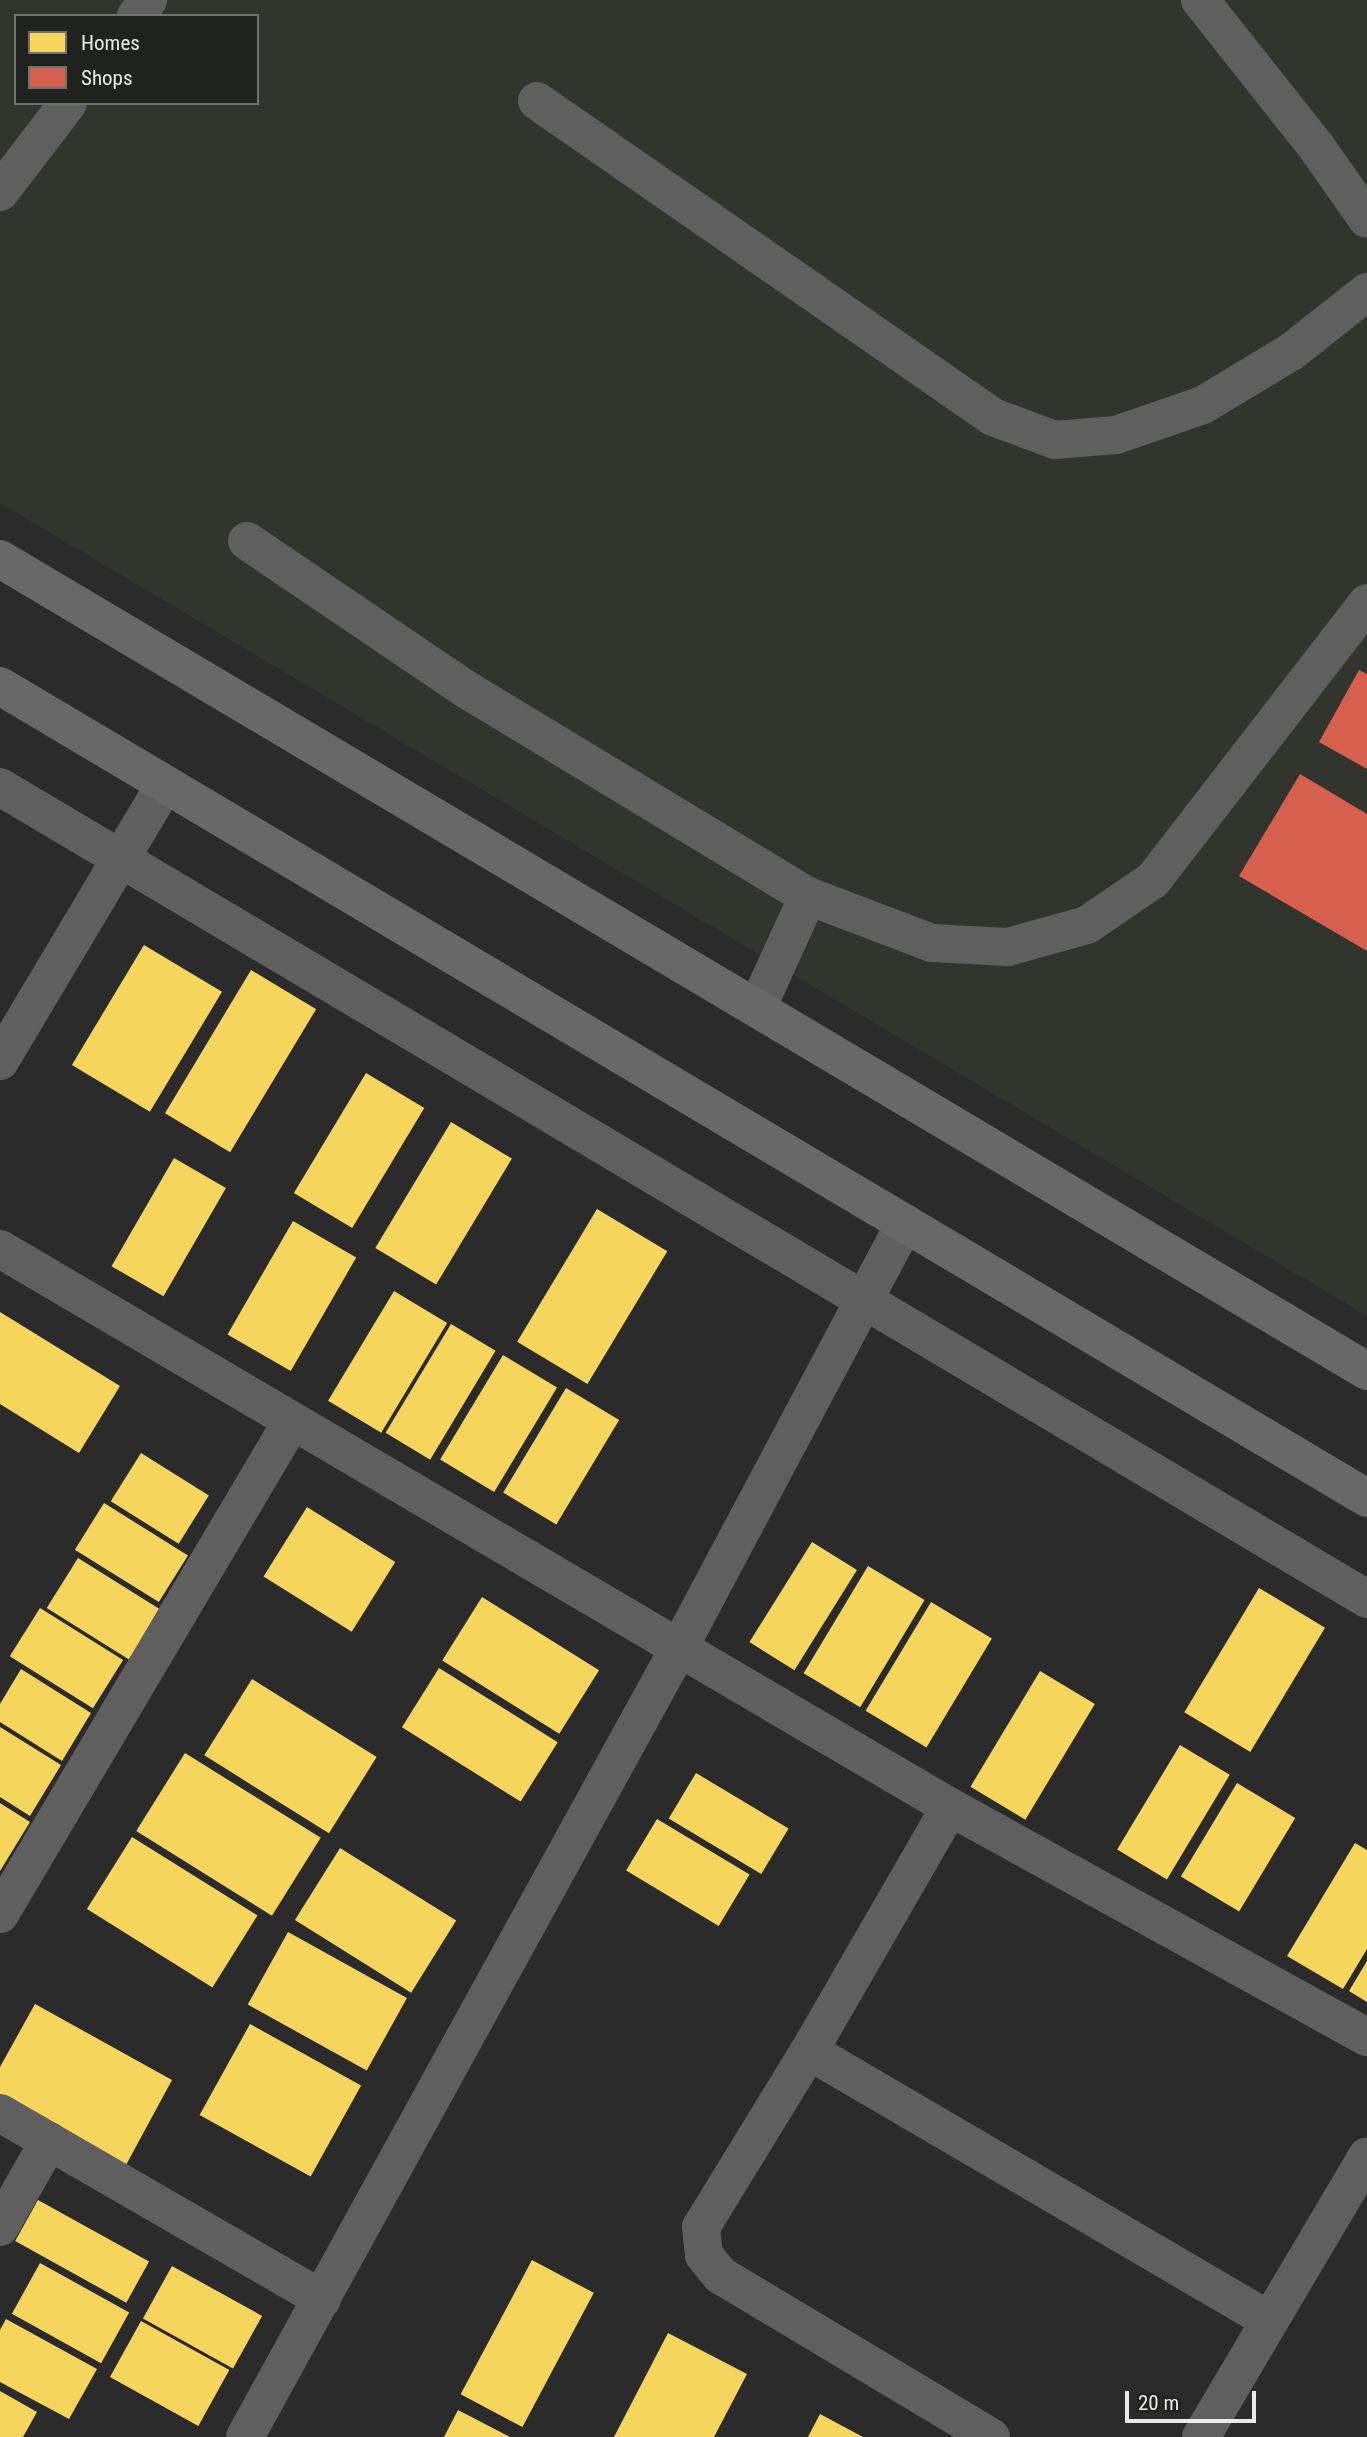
<!DOCTYPE html>
<style>
body{margin:0}
#map{position:relative;width:1367px;height:2437px;overflow:hidden;background:#2a2b2a;font-family:"Roboto Condensed",sans-serif}
div>[style]{position:absolute}
[style*='--x']{left:calc(var(--x)*1px);top:calc(var(--y)*1px);width:calc(var(--w)*1px);rotate:calc(var(--a)*1deg)}
.built>*{inset:0;background:#31352e}
.homes>*{inset:0;background:#f6d55c;transform-origin:0 0}
.shops>*{inset:0;background:#d6604d}
.minor>*{height:38px;margin:-19px;padding:0 19px;transform-origin:19px;border-radius:19px;background:#5e5f5e}
.major>*{height:38px;margin:-19px;padding:0 19px;transform-origin:19px;border-radius:19px;background:#676867}
span{translate:-50% -50%;white-space:nowrap;text-align:center;line-height:1.15;-webkit-text-stroke:7px #202220;paint-order:stroke}
.legend{position:absolute;left:14px;top:14px;width:245px;height:91px;box-sizing:border-box;background:#202220;border:2px solid #717270;margin:0;padding:9px 12px;list-style:none;font-size:21px;color:#eaebe9}
.legend li{display:flex;align-items:center;gap:14px;height:35px}
.legend b{width:35px;border:2px solid #717270}
.scale{position:absolute;left:1125px;top:2391px;width:131px;height:32px;box-sizing:border-box;border:4px solid #eaebe9;border-top:0;padding-left:9px;font-size:21px;line-height:24px;white-space:nowrap;color:#eaebe9;-webkit-text-stroke:5px #202220;paint-order:stroke}
</style>
<div id="map">
<div class="built">
<div style="clip-path:polygon(evenodd,0 0,1367px 0,1367px 1316px,0 503px,0 0,16px 16px,257px 16px,257px 103px,16px 103px,16px 16px)"></div>
</div>
<div class="homes">
<div style="left:144px;top:945px;width:91px;height:140px;rotate:31deg"></div>
<div style="left:251px;top:970px;width:76px;height:167px;rotate:31deg"></div>
<div style="left:366px;top:1073px;width:68px;height:140px;rotate:31deg"></div>
<div style="left:451px;top:1122px;width:71px;height:147px;rotate:31deg"></div>
<div style="left:174px;top:1158px;width:60px;height:125px;rotate:30deg"></div>
<div style="left:597px;top:1209px;width:82px;height:155px;rotate:31deg"></div>
<div style="left:293px;top:1221px;width:73px;height:131px;rotate:30deg"></div>
<div style="left:394px;top:1291px;width:62px;height:128px;rotate:31deg"></div>
<div style="clip-path:polygon(0 1312px,120px 1386px,79px 1453px,0 1404px)"></div>
<div style="left:451px;top:1324px;width:52px;height:127px;rotate:31deg"></div>
<div style="left:503px;top:1355px;width:63px;height:122px;rotate:31deg"></div>
<div style="left:566px;top:1388px;width:62px;height:122px;rotate:31deg"></div>
<div style="left:141px;top:1453px;width:80px;height:57px;rotate:32deg"></div>
<div style="left:104px;top:1503px;width:99px;height:55px;rotate:32deg"></div>
<div style="left:307px;top:1507px;width:104px;height:82px;rotate:32deg"></div>
<div style="left:812px;top:1542px;width:53px;height:118px;rotate:32deg"></div>
<div style="left:78px;top:1558px;width:97px;height:59px;rotate:32deg"></div>
<div style="left:868px;top:1566px;width:66px;height:125px;rotate:31deg"></div>
<div style="left:1259px;top:1588px;width:77px;height:145px;rotate:31deg"></div>
<div style="left:482px;top:1597px;width:138px;height:75px;rotate:32deg"></div>
<div style="left:931px;top:1602px;width:71px;height:127px;rotate:31deg"></div>
<div style="left:40px;top:1608px;width:98px;height:57px;rotate:32deg"></div>
<div style="left:439px;top:1668px;width:140px;height:70px;rotate:32deg"></div>
<div style="clip-path:polygon(21px 1669px,91px 1713px,62px 1761px,0 1722px,0 1704px)"></div>
<div style="left:1040px;top:1671px;width:64px;height:135px;rotate:31deg"></div>
<div style="left:252px;top:1679px;width:147px;height:90px;rotate:32deg"></div>
<div style="clip-path:polygon(0 1727px,61px 1765px,30px 1816px,0 1797px)"></div>
<div style="left:1180px;top:1745px;width:58px;height:122px;rotate:31deg"></div>
<div style="left:185px;top:1753px;width:160px;height:92px;rotate:32deg"></div>
<div style="left:696px;top:1773px;width:108px;height:53px;rotate:31deg"></div>
<div style="left:1237px;top:1783px;width:68px;height:109px;rotate:31deg"></div>
<div style="clip-path:polygon(0 1803px,30px 1822px,0 1871px)"></div>
<div style="left:657px;top:1819px;width:108px;height:60px;rotate:31deg"></div>
<div style="left:132px;top:1837px;width:148px;height:85px;rotate:32deg"></div>
<div style="clip-path:polygon(1355px 1843px,1367px 1850px,1367px 1949px,1343px 1989px,1287px 1956px)"></div>
<div style="left:340px;top:1848px;width:137px;height:85px;rotate:32deg"></div>
<div style="left:288px;top:1932px;width:136px;height:83px;rotate:29deg"></div>
<div style="clip-path:polygon(1367px 1961px,1367px 2002px,1349px 1991px)"></div>
<div style="clip-path:polygon(35px 2004px,172px 2080px,126px 2165px,0 2095px,0 2067px)"></div>
<div style="left:250px;top:2024px;width:127px;height:104px;rotate:29deg"></div>
<div style="left:38px;top:2200px;width:127px;height:47px;rotate:29deg"></div>
<div style="left:532px;top:2260px;width:70px;height:152px;rotate:28deg"></div>
<div style="left:40px;top:2263px;width:102px;height:58px;rotate:29deg"></div>
<div style="left:172px;top:2266px;width:103px;height:60px;rotate:29deg"></div>
<div style="clip-path:polygon(6px 2319px,97px 2369px,69px 2419px,0 2382px,0 2330px)"></div>
<div style="left:141px;top:2321px;width:101px;height:64px;rotate:29deg"></div>
<div style="clip-path:polygon(668px 2333px,747px 2374px,714px 2437px,614px 2437px)"></div>
<div style="clip-path:polygon(0 2391px,37px 2412px,23px 2437px,0 2437px)"></div>
<div style="clip-path:polygon(458px 2410px,510px 2437px,444px 2437px)"></div>
<div style="clip-path:polygon(820px 2414px,863px 2437px,808px 2437px)"></div>
</div>
<div class="shops">
<div style="clip-path:polygon(1359px 670px,1367px 674px,1367px 769px,1319px 742px)"></div>
<div style="clip-path:polygon(1300px 774px,1367px 814px,1367px 951px,1239px 876px)"></div>
</div>
<div class="minor">
<div style="--x:1200;--y:0;--w:185;--a:51.6"></div>
<div style="--x:1315;--y:145;--w:90;--a:54.9"></div>
<div style="--x:136;--y:16;--w:20;--a:-53"></div>
<div style="--x:537;--y:101;--w:555;--a:34.72"></div>
<div style="--x:993;--y:417;--w:66;--a:20.4"></div>
<div style="--x:1055;--y:440;--w:61;--a:-4.7"></div>
<div style="--x:1116;--y:435;--w:92;--a:-19"></div>
<div style="--x:1203;--y:405;--w:103;--a:-31.1"></div>
<div style="--x:1291;--y:352;--w:97;--a:-38.3"></div>
<div style="--x:0;--y:192;--w:112;--a:-52.6"></div>
<div style="--x:247;--y:541;--w:262;--a:34.1"></div>
<div style="--x:464;--y:688;--w:402;--a:31.2"></div>
<div style="--x:808;--y:896;--w:133;--a:20.8"></div>
<div style="--x:932;--y:943;--w:76;--a:3"></div>
<div style="--x:1008;--y:947;--w:82;--a:-15.6"></div>
<div style="--x:1087;--y:925;--w:80;--a:-34.3"></div>
<div style="--x:1153;--y:880;--w:350;--a:-52.3"></div>
<div style="--x:0;--y:787;--w:1590;--a:30.71"></div>
<div style="--x:757;--y:1008;--w:123;--a:-65.5"></div>
<div style="--x:0;--y:1061;--w:322;--a:-59.2"></div>
<div style="--x:0;--y:1249;--w:1102;--a:30.43"></div>
<div style="--x:950;--y:1807;--w:476;--a:28.9"></div>
<div style="--x:950;--y:1807;--w:282;--a:120"></div>
<div style="--x:809;--y:2051;--w:206;--a:121.5"></div>
<div style="--x:701;--y:2227;--w:28;--a:84"></div>
<div style="--x:704;--y:2255;--w:26;--a:51"></div>
<div style="--x:720;--y:2275;--w:316;--a:30.9"></div>
<div style="--x:0;--y:1914;--w:573;--a:-59.36"></div>
<div style="--x:809;--y:2051;--w:533;--a:30.32"></div>
<div style="--x:0;--y:2113;--w:372;--a:30"></div>
<div style="--x:0;--y:2227;--w:99;--a:-60.3"></div>
<div style="--x:245;--y:2437;--w:900;--a:-61.19"></div>
<div style="--x:679;--y:1648;--w:481;--a:-62"></div>
<div style="--x:1201;--y:2437;--w:326;--a:-59.4"></div>
</div>
<div class="major">
<div style="--x:0;--y:559;--w:1590;--a:30.71"></div>
<div style="--x:0;--y:686;--w:1590;--a:30.71"></div>
</div>
<ul class="legend">
<li><b style="height:19px;background:#f6d55c"></b>Homes</li>
<li><b style="height:19px;background:#d6604d"></b>Shops</li>
</ul>
<div class="scale">20 m</div>
</div>
